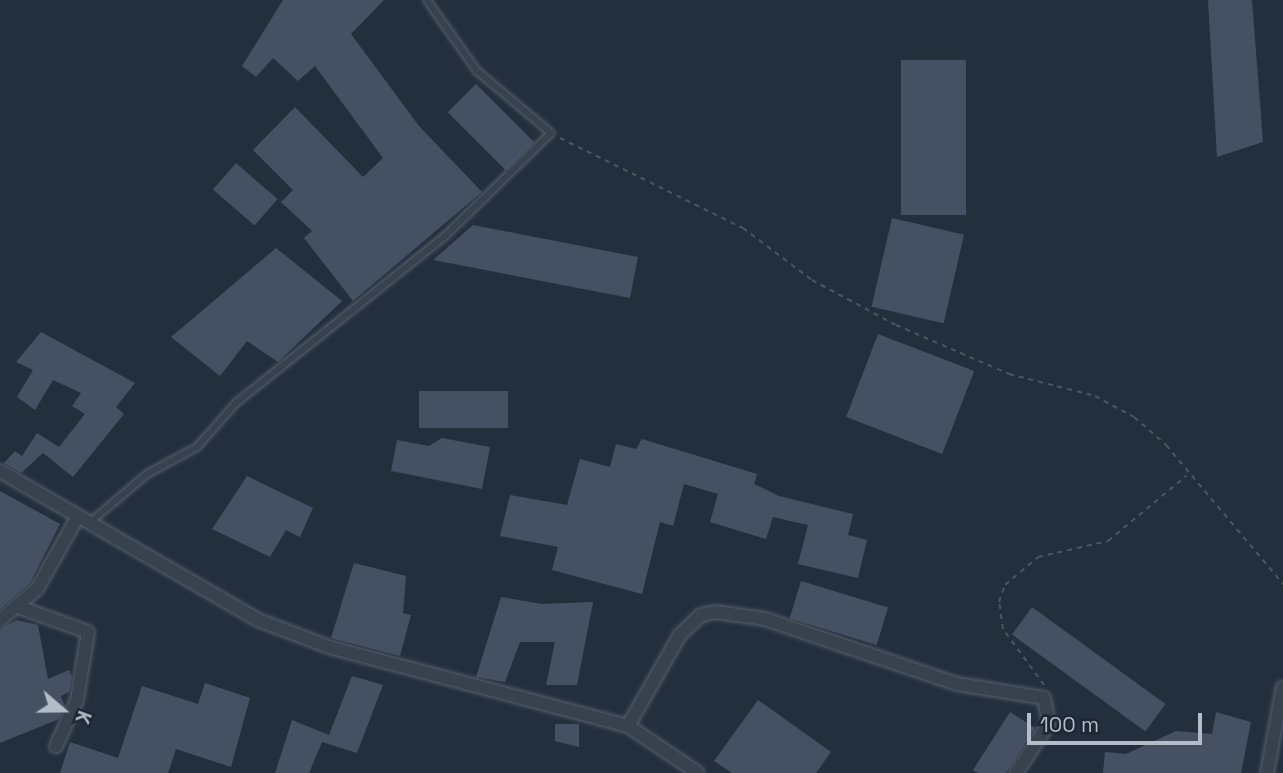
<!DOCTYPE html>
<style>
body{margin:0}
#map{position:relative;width:1283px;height:773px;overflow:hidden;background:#242f3e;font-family:"Space Grotesk",sans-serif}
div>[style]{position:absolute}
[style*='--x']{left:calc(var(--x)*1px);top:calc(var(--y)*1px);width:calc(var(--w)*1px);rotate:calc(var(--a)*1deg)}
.building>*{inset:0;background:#455162;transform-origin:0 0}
.path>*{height:2px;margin-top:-1px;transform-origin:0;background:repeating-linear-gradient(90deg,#44595c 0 5px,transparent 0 10px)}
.roads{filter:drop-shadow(0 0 2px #565f6c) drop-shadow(0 0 2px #565f6c)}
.lane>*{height:6px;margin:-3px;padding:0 3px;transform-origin:3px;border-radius:3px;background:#38414e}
.street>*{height:12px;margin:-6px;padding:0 6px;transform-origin:6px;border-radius:6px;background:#38414e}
span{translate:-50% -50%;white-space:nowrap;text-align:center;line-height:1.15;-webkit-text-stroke:5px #1d2633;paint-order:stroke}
.north{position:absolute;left:28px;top:675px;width:70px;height:70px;-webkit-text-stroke:5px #1d2633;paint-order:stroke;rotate:110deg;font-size:19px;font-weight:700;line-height:28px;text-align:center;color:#b4bcc9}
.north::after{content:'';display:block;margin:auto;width:24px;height:32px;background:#b4bcc9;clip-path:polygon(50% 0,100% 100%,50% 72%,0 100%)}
.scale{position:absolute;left:1027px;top:713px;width:175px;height:32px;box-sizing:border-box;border:4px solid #b4bcc9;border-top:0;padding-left:9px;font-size:21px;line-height:24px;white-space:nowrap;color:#b4bcc9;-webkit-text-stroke:5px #1d2633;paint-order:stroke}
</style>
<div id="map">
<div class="building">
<div style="clip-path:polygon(283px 0,384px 0,351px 34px,419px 126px,482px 192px,353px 301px,304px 238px,312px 231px,281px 202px,293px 190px,253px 150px,295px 107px,363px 177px,383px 158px,315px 66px,298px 81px,273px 58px,256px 77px,242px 66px)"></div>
<div style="clip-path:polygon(1208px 0,1252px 0,1263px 142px,1217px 157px)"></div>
<div style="left:901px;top:60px;width:65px;height:155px"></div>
<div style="left:476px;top:84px;width:82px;height:40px;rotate:45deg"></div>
<div style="left:236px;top:163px;width:55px;height:35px;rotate:41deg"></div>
<div style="left:892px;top:218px;width:74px;height:91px;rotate:13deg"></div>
<div style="clip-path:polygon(473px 225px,638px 257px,630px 298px,433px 260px)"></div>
<div style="clip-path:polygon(276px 248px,342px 301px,278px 362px,247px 341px,220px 376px,171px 337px)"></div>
<div style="clip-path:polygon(41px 332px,135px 383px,116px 407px,124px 414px,73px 477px,43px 453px,21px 473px,4px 463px,15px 451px,22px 456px,37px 433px,59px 447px,85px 414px,72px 406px,81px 393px,53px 380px,35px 410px,17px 397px,33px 370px,16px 362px)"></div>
<div style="left:878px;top:334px;width:103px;height:89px;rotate:21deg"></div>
<div style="left:419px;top:391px;width:89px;height:37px"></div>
<div style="clip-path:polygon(442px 438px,490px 447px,482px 489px,391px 471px,397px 440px,429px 446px)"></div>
<div style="clip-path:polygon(642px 439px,757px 474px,754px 484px,779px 496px,853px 514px,848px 535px,867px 540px,858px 578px,798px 564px,808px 525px,773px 517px,766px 539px,710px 522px,718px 494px,684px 484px,673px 526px,660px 522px,642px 594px,552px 570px,558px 547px,500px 536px,510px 495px,567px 505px,580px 459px,610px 467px,616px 444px,636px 449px)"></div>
<div style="clip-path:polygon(247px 476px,313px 508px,300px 537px,286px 530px,270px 557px,212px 529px)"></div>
<div style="clip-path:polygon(0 491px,60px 524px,30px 583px,0 609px)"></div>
<div style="clip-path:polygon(354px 563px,406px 576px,403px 613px,411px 615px,400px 656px,331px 638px)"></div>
<div style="left:801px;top:581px;width:91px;height:39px;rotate:17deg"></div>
<div style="clip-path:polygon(501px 597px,542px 604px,593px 602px,577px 685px,546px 685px,555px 642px,520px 642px,505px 682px,476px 677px)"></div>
<div style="left:1032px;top:607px;width:165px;height:34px;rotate:36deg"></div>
<div style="clip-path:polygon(17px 620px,38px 625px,48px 679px,69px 670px,72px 677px,69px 692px,61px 696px,65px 706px,59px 719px,0 743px,0 629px)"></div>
<div style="clip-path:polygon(352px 676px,383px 685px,357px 753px,322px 742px,309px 773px,275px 773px,292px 720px,329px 735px)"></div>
<div style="clip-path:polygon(205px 683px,250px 698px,231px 767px,176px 749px,168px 773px,60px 773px,70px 742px,118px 758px,142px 686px,198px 704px)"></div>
<div style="clip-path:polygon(758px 700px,831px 752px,816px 773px,732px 773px,714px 761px)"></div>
<div style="clip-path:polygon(1010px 712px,1035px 728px,1006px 773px,978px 773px,973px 770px)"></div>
<div style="clip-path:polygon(1216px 712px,1251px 722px,1241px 773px,1103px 773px,1105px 752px,1126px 754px,1176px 731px,1212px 734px)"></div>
<div style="clip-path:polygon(555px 724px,579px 724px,579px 747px,555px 741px)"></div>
</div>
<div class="path">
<div style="--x:560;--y:138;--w:204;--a:26.2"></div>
<div style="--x:743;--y:228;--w:86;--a:37"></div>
<div style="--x:812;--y:280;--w:95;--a:28.2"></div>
<div style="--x:896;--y:325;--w:123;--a:23.4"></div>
<div style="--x:1009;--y:374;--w:89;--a:14.3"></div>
<div style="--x:1095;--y:396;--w:44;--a:28.3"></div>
<div style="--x:1134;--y:417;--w:43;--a:41.2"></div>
<div style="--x:1166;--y:445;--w:182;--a:49.9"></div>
<div style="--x:1044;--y:685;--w:69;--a:-126.2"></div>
<div style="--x:1003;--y:629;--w:27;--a:-98"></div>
<div style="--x:999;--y:602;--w:18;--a:-71"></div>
<div style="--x:1005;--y:585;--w:43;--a:-40.3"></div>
<div style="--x:1038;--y:557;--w:72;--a:-12.9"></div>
<div style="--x:1108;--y:541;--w:102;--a:-39.8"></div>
</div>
<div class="roads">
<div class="lane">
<div style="--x:88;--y:524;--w:77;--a:-40.3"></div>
<div style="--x:147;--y:474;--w:57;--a:-28.4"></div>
<div style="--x:197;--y:447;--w:59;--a:-48.4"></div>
<div style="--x:236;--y:403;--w:266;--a:-38.6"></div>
<div style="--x:444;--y:237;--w:149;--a:-44.2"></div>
<div style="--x:551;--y:133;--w:97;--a:-140"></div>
<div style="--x:477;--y:71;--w:87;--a:-125.2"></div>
</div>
<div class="street">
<div style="--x:0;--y:471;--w:298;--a:30"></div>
<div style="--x:258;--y:620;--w:76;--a:20.8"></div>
<div style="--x:329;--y:647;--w:309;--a:14.8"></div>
<div style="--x:628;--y:726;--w:84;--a:33.9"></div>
<div style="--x:21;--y:608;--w:71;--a:19.7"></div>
<div style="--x:88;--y:632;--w:69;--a:99.2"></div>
<div style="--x:77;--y:700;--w:51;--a:114.5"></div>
<div style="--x:0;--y:620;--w:48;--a:-40"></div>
<div style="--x:37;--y:589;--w:81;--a:-60.6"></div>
<div style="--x:628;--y:726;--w:105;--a:-60.3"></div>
<div style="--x:680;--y:635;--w:29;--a:-44"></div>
<div style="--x:701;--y:615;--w:15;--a:-11"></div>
<div style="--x:716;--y:612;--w:49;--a:8.1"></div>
<div style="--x:765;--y:619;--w:203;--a:18.7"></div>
<div style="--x:957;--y:684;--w:88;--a:9.1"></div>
<div style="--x:1044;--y:698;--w:25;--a:79"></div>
<div style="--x:1049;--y:723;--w:60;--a:123.4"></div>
<div style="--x:1267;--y:773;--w:87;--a:-79.5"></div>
</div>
</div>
<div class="north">K</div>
<div class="scale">100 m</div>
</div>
